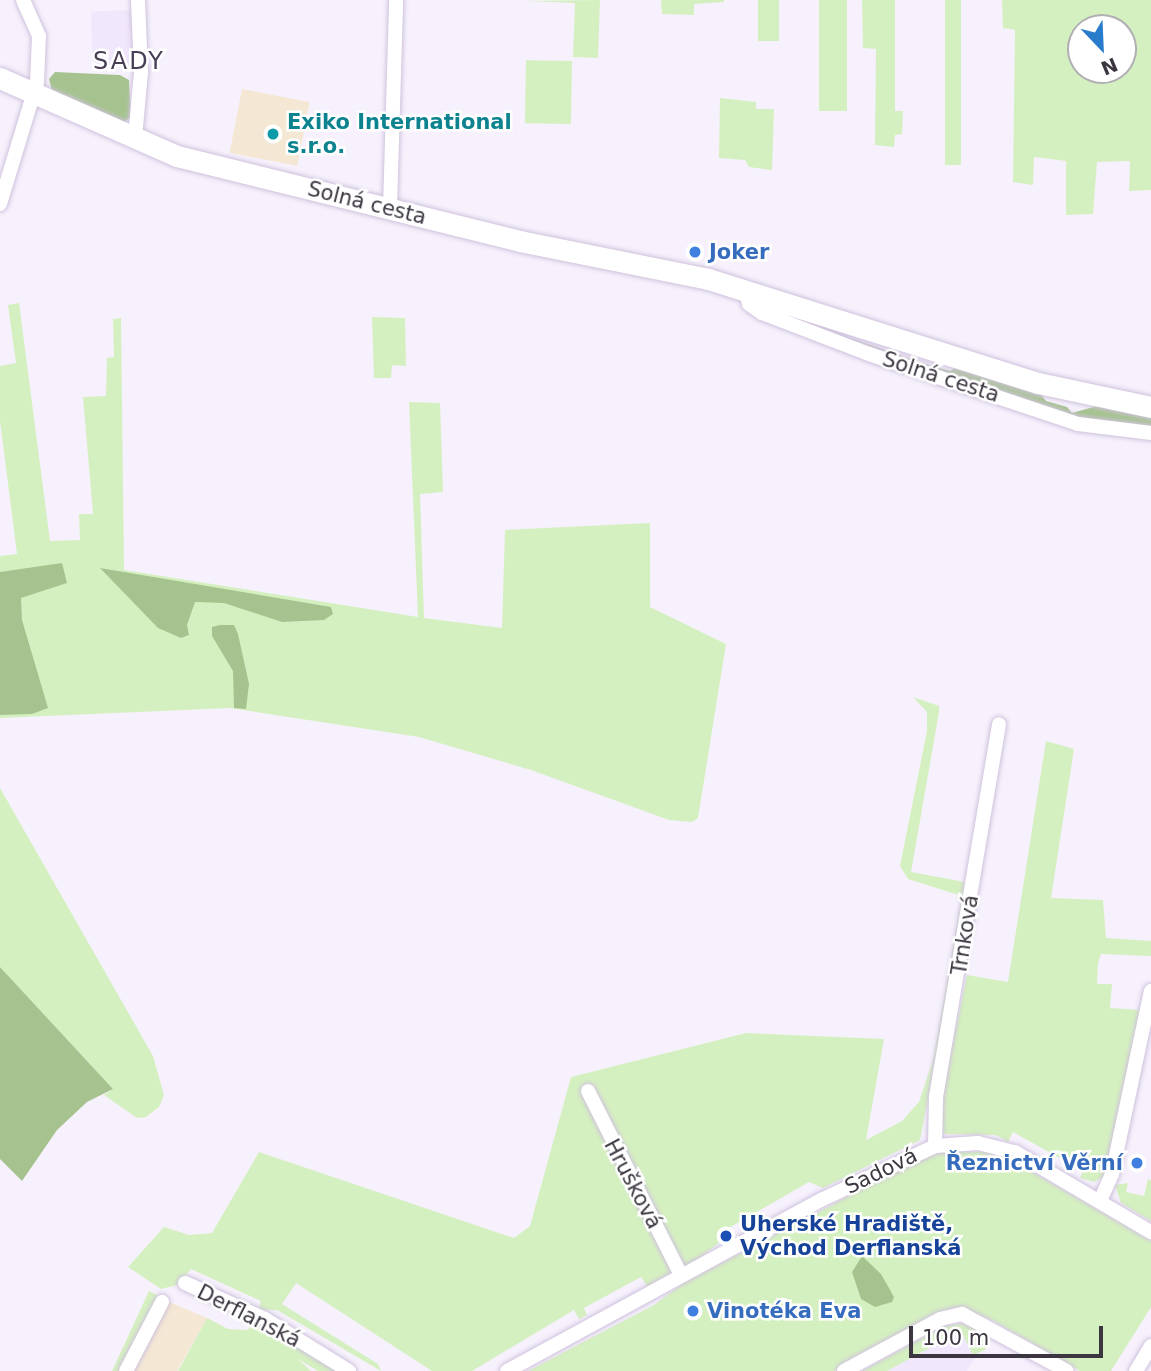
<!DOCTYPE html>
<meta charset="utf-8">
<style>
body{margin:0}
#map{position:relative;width:1151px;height:1371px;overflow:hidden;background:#f6f1fc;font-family:"DejaVu Sans",sans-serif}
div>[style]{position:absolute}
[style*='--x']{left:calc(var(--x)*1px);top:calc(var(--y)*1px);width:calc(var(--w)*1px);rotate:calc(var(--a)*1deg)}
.industrial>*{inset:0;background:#f4e8d4;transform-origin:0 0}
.built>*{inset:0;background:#f1e7fc;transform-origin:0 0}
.green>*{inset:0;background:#d5f0c0;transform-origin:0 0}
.forest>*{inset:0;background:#a6c38f}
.roads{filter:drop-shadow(0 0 2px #cfc2dd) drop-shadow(0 0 2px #cfc2dd)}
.street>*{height:14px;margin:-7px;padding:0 7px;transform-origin:7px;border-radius:7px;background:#fff}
.secondary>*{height:21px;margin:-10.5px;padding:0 10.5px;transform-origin:10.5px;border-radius:10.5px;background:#fff}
.dots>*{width:19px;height:19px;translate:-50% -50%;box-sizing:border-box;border:4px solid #fff;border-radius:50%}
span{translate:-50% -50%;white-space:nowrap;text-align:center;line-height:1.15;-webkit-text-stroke:5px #fff;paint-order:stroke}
.culture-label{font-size:21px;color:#0d838f;font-weight:700}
.left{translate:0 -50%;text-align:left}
.street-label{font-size:21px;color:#3c3641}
.shop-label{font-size:21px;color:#366cbe;font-weight:700}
.right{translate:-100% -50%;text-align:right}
.transit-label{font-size:21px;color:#164399;font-weight:700}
.quarter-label{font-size:24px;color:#4a3f56;letter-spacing:2px}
.north{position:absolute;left:1067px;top:14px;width:70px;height:70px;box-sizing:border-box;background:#fff;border:2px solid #b1afb3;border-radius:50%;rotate:157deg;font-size:19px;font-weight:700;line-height:28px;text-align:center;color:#3c3641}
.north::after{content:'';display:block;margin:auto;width:24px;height:32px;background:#287ccb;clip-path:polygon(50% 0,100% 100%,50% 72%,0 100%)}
.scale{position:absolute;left:909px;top:1326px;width:194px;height:32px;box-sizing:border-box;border:4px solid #3c3641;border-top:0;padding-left:9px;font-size:21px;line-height:24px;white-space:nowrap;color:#3c3641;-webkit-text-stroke:5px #fff;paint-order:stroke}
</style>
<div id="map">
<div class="industrial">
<div style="left:242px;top:89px;width:69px;height:65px;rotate:11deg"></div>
<div style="clip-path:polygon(167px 1301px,207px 1318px,177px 1371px,131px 1371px)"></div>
</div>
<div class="built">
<div style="left:131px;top:10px;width:57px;height:40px;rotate:88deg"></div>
<div style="clip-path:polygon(961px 1331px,975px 1358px,967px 1371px,887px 1371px)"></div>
</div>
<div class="green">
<div style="clip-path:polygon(600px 0,598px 58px,573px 57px,575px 3px,527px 1px)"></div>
<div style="clip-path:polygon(661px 0,724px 0,724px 2px,694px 4px,694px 15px,662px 14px)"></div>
<div style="left:758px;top:0;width:21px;height:41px"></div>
<div style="left:819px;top:0;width:28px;height:111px"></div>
<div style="clip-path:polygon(862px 0,895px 0,895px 111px,903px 111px,902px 134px,895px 135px,894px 147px,875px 145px,876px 49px,863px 48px)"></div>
<div style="left:945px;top:0;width:16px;height:165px"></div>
<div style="clip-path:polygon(evenodd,1002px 0,1151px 0,1151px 190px,1129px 191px,1130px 161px,1097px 162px,1093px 214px,1066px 215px,1066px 161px,1034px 157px,1033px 185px,1013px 182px,1015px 30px,1003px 28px,1002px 0,1081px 28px,1123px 28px,1123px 70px,1081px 70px,1081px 28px)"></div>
<div style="left:572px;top:61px;width:63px;height:46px;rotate:91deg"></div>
<div style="clip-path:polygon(720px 98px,756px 102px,756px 109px,774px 109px,772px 170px,749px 167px,745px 160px,719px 158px)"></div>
<div style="clip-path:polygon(19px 303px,50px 541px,80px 540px,79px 514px,93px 514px,83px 397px,106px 396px,107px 358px,114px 357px,113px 319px,121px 318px,124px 570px,418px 617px,409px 402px,440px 403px,443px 492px,420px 494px,424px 618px,502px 628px,505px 530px,650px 523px,650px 607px,726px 644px,698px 818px,692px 822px,669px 820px,531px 770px,419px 737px,230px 708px,0 718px,0 556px,17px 554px,0 421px,0 366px,16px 363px,8px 305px)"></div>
<div style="clip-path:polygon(372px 317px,405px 318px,406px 366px,392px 365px,391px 378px,374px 378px)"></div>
<div style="clip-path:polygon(913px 697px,939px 706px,939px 712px,911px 872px,970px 883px,920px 1140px,823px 1188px,809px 1182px,722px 1232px,719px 1243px,698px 1259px,647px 1286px,641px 1277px,584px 1308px,587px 1315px,579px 1319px,574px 1310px,472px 1371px,432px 1371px,296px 1283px,282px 1304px,378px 1364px,381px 1371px,277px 1310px,258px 1310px,261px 1301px,191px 1269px,177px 1285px,161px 1289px,128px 1267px,164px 1227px,189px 1235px,212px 1233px,259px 1152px,514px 1238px,530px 1226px,571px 1077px,746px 1033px,884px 1039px,866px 1140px,902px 1121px,919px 1102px,933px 1060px,962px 896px,908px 879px,900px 866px,927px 731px,927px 712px)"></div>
<div style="clip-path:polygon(1046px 741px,1074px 749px,1051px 898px,1103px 900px,1106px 938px,1151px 941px,1151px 956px,1101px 954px,1098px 963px,1097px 984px,1112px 984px,1110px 1008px,1142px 1010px,1105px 1176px,1094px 1182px,1080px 1178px,1083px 1171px,1013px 1132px,1008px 1142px,996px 1135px,945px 1134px,942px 1129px,945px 1081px,967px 975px,1008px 982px)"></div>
<div style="clip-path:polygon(0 788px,153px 1056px,164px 1095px,159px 1107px,146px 1117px,137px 1118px,104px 1095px,113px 1089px,0 967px)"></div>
<div style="clip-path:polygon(942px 1152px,987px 1152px,1015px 1162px,1151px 1241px,1151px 1307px,1111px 1371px,1080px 1371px,992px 1320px,955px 1307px,834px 1371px,528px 1371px,654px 1305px,682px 1284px,911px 1163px)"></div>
<div style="clip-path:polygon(1148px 1179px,1151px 1180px,1151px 1221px,1121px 1203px,1115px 1185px,1128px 1183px,1126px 1192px,1144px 1196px)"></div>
<div style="clip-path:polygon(149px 1291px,159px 1296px,123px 1371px,112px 1371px)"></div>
<div style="clip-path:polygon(207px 1318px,228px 1329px,248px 1330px,252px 1322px,261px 1323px,339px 1371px,318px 1371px,298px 1359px,311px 1371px,178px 1371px)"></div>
<div style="clip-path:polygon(966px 1323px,987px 1335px,985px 1350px,973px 1355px,961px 1331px,887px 1371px,862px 1371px,944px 1326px)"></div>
</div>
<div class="forest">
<div style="clip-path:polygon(55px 72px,120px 75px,129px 80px,131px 117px,123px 123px,52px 91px,49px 79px)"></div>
<div style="clip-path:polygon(777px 313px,928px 365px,950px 371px,957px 367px,1038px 391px,1046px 401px,1067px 407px,1072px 413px,1097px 406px,1151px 416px,1151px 428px,1090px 424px)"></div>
<div style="clip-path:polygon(62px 563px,67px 583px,21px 598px,22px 620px,48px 708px,32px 714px,0 715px,0 572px)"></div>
<div style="clip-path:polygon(100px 568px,331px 607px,333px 614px,324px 620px,282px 622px,224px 603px,195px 602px,187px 625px,189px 635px,181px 638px,158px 628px)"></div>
<div style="clip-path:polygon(220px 625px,234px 625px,238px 634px,249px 684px,246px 709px,234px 708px,233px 671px,212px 636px,212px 627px)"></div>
<div style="clip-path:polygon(0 967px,113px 1089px,87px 1102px,57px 1130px,22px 1181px,0 1159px)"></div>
<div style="clip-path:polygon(862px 1256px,881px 1274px,894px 1297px,892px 1302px,875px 1307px,861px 1299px,852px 1272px)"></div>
</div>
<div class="roads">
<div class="street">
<div style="--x:135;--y:138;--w:66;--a:-84.8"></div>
<div style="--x:141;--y:72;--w:72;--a:-92.4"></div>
<div style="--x:0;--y:204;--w:127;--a:-73.1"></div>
<div style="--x:37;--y:82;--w:46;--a:-87.5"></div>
<div style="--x:39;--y:36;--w:39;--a:-114"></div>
<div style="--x:390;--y:208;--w:208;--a:-88.3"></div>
<div style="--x:746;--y:291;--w:13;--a:77"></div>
<div style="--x:749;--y:304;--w:16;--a:35"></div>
<div style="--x:762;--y:313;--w:111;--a:21"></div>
<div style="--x:866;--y:353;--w:224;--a:18.5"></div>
<div style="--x:1078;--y:424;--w:74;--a:7"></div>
<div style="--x:588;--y:1091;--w:206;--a:63.2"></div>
<div style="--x:935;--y:1146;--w:49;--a:-88.8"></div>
<div style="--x:936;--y:1097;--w:378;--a:-80.4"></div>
<div style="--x:1100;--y:1201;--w:30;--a:-66"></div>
<div style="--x:1112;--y:1174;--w:187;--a:-78"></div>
<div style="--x:185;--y:1283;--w:88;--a:24.2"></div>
<div style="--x:265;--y:1319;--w:99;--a:31.8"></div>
<div style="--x:126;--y:1371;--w:78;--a:-62.4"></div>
<div style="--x:507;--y:1371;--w:358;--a:-28.6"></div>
<div style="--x:821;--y:1200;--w:126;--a:-25.3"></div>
<div style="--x:935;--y:1146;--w:43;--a:-4"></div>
<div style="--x:978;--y:1143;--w:38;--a:14"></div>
<div style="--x:1015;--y:1152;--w:158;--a:30.5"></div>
<div style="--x:844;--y:1371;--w:109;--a:-28.4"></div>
<div style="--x:940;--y:1319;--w:23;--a:-13"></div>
<div style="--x:962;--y:1314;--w:119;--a:28.5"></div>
<div style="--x:1136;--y:1371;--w:29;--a:-59"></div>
</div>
<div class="secondary">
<div style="--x:0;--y:78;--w:193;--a:23.8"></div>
<div style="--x:177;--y:156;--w:353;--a:13.9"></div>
<div style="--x:520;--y:241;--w:192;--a:11.4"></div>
<div style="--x:708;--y:279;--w:346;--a:17.5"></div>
<div style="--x:1038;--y:383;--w:116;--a:12"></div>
</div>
</div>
<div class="dots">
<div style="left:273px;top:134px;background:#0f9aa8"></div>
<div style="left:695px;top:252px;background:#3f7fe0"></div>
<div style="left:1137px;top:1163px;background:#3f7fe0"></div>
<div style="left:726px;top:1236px;background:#1a4fb4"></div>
<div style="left:693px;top:1311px;background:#3f7fe0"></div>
</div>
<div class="culture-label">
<span class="left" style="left:287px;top:134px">Exiko International<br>s.r.o.</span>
</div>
<div class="street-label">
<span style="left:367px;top:203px;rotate:14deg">Solná cesta</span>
<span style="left:941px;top:377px;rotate:18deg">Solná cesta</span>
<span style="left:965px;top:935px;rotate:-81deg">Trnková</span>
<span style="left:881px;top:1171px;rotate:-26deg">Sadová</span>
<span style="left:633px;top:1184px;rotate:62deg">Hrušková</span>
<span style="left:249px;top:1316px;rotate:27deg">Derflanská</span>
</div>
<div class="shop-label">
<span class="left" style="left:709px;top:252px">Joker</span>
<span class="right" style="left:1123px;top:1163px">Řeznictví Věrní</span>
<span class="left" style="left:707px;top:1311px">Vinotéka Eva</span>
</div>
<div class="transit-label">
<span class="left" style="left:740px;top:1236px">Uherské Hradiště,<br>Východ Derflanská</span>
</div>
<div class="quarter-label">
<span style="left:129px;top:62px">SADY</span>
</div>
<div class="north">N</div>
<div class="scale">100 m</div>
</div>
